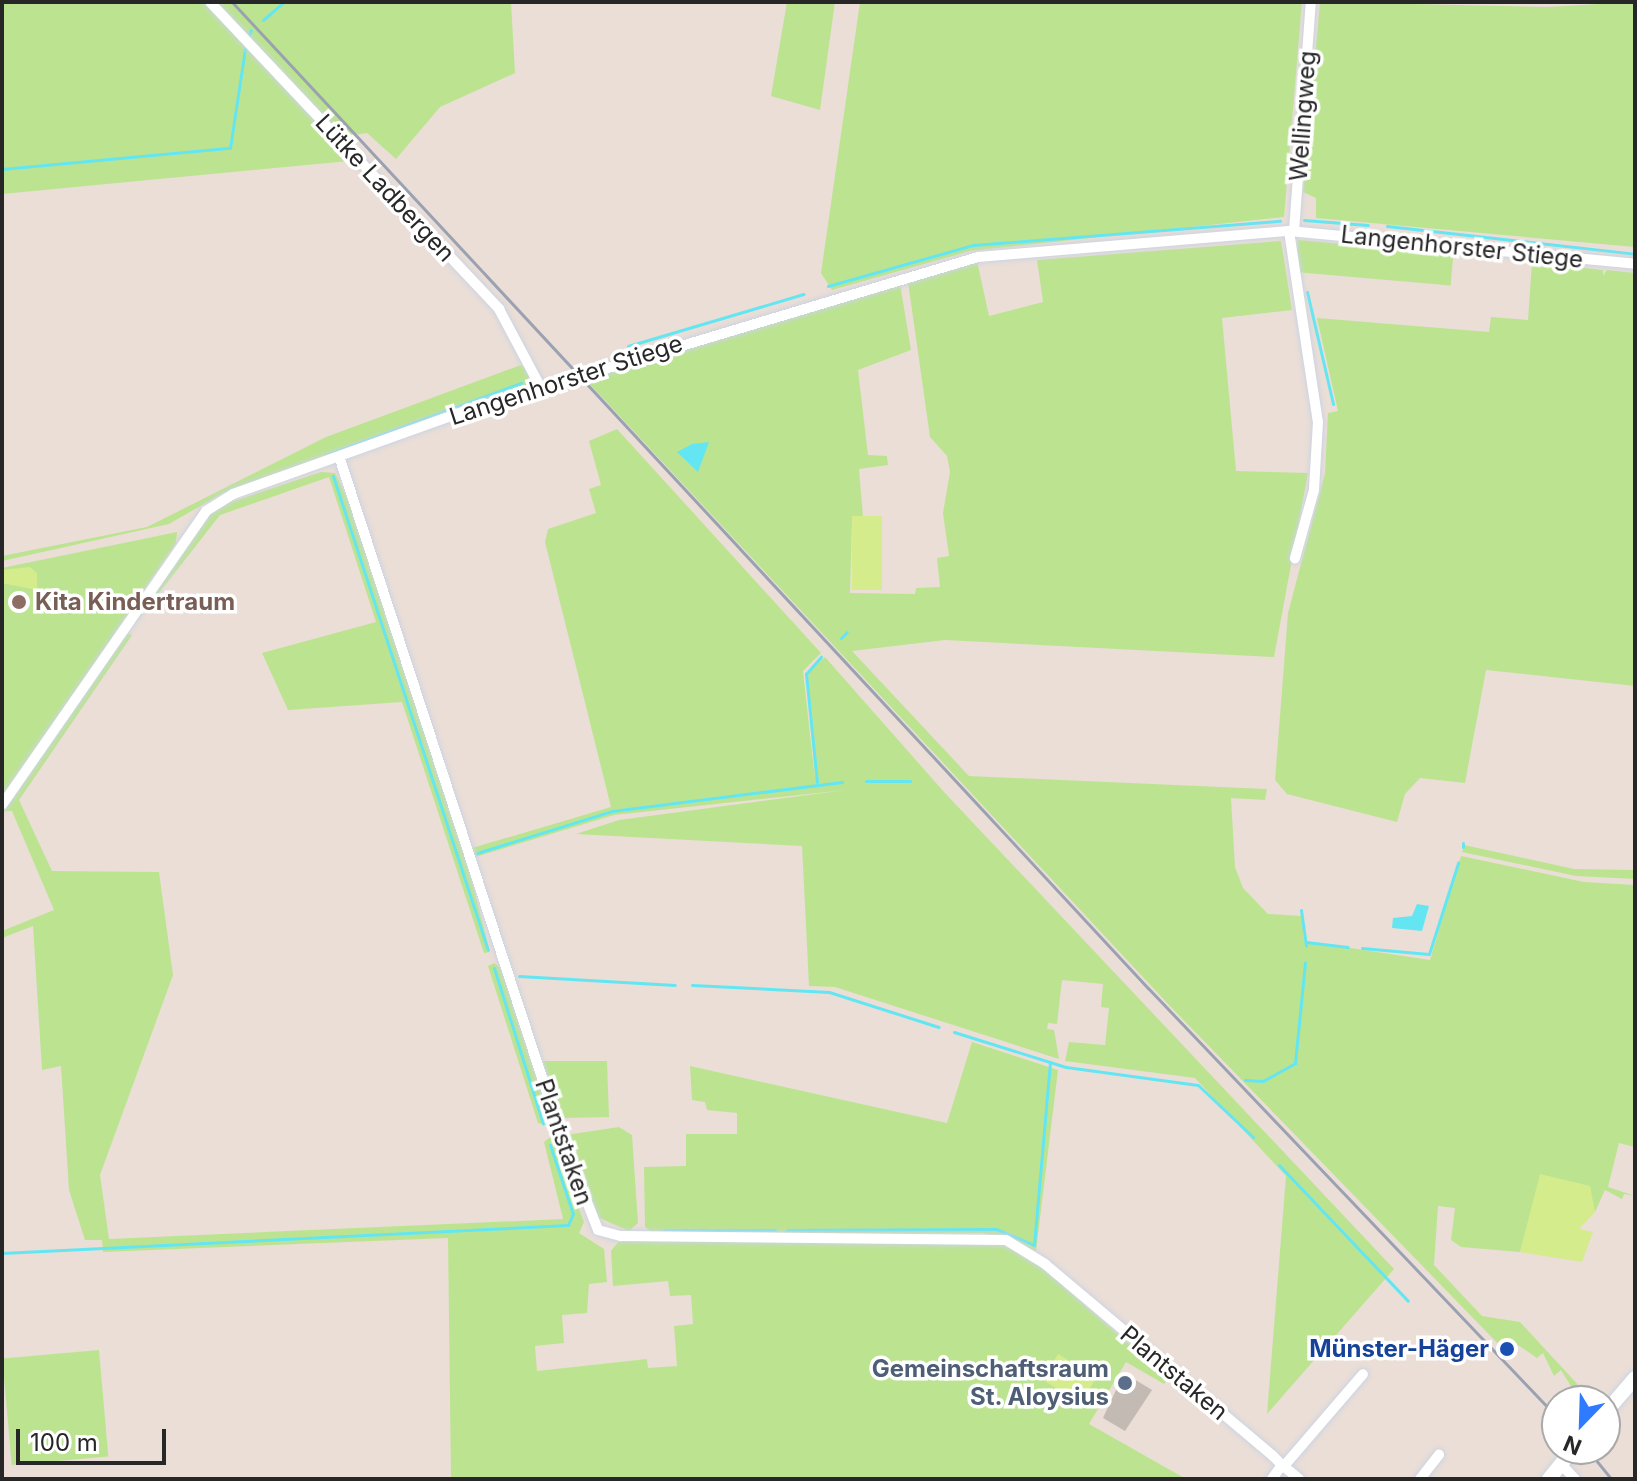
<!DOCTYPE html>
<meta charset="utf-8">
<style>
body{margin:0}
#map{position:relative;width:1637px;height:1481px;overflow:hidden;background:#eaded7;font-family:Inter,sans-serif}
div>[style]{position:absolute}
[style*='--x']{left:calc(var(--x)*1px);top:calc(var(--y)*1px);width:calc(var(--w)*1px);rotate:calc(var(--a)*1deg)}
.green>*{inset:0;background:#bce490;transform-origin:0 0}
.pitch>*{inset:0;background:#d4ec8b;transform-origin:0 0}
.water>*{inset:0;background:#64e6f2}
.stream>*{height:3px;margin:-1.5px;padding:0 1.5px;transform-origin:1.5px;border-radius:1.5px;background:#64e6f2}
.building>*{inset:0;background:#c2bab3}
.roads{filter:drop-shadow(0 0 2px #ccd4e1) drop-shadow(0 0 2px #ccd4e1)}
.minor>*{height:10px;margin:-5px;padding:0 5px;transform-origin:5px;border-radius:5px;background:#fff}
.secondary>*{height:14px;margin:-7px;padding:0 7px;transform-origin:7px;border-radius:7px;background:#fff}
.rail>*{height:3px;margin:-1.5px;padding:0 1.5px;transform-origin:1.5px;border-radius:1.5px;background:#9aa2b2}
.dots>*{width:22px;height:22px;translate:-50% -50%;box-sizing:border-box;border:4px solid #fff;border-radius:50%}
span{translate:-50% -50%;white-space:nowrap;text-align:center;line-height:1.15;-webkit-text-stroke:7px #fff;paint-order:stroke}
.street-label{font-size:24px;color:#272727}
.education-label{font-size:24px;color:#785e54;font-weight:700}
.left{translate:0 -50%;text-align:left}
.transit-label{font-size:24px;color:#164399;font-weight:700}
.right{translate:-100% -50%;text-align:right}
.service-label{font-size:24px;color:#4e5e75;font-weight:700}
.frame{position:absolute;inset:0;border:4px solid #272727;pointer-events:none}
.north{position:absolute;left:1541px;top:1385px;width:80px;height:80px;box-sizing:border-box;background:#fff;border:2px solid #a9a9a9;border-radius:50%;rotate:203deg;font-size:22px;font-weight:700;line-height:32px;text-align:center;color:#272727}
.north::after{content:'';display:block;margin:auto;width:28px;height:36px;background:#2f7bff;clip-path:polygon(50% 0,100% 100%,50% 72%,0 100%)}
.scale{position:absolute;left:16px;top:1429px;width:150px;height:36px;box-sizing:border-box;border:4px solid #272727;border-top:0;padding-left:10px;font-size:24px;line-height:28px;white-space:nowrap;color:#272727;-webkit-text-stroke:6px #fff;paint-order:stroke}
</style>
<div id="map">
<div class="green">
<div style="clip-path:polygon(2px 2px,511px 2px,515px 73px,440px 107px,396px 159px,367px 133px,328px 138px,349px 161px,2px 194px)"></div>
<div style="clip-path:polygon(787px 2px,835px 2px,820px 110px,771px 96px)"></div>
<div style="clip-path:polygon(860px 2px,1302px 2px,1284px 217px,970px 251px,832px 290px,821px 273px)"></div>
<div style="clip-path:polygon(1320px 2px,1547px 7px,1635px 2px,1635px 247px,1316px 218px,1316px 198px,1303px 192px)"></div>
<div style="left:1298px;top:240px;width:156px;height:32px;rotate:5deg"></div>
<div style="clip-path:polygon(1281px 241px,1292px 310px,1222px 318px,1236px 471px,1308px 473px,1274px 657px,945px 640px,852px 651px,969px 776px,1267px 789px,1265px 800px,1231px 798px,1235px 867px,1243px 888px,1268px 914px,1302px 916px,1304px 941px,1430px 960px,1461px 856px,1584px 882px,1635px 885px,1635px 1147px,1619px 1143px,1608px 1187px,1635px 1196px,1624px 1194px,1622px 1199px,1605px 1190px,1595px 1212px,1589px 1192px,1529px 1221px,1520px 1252px,1461px 1247px,1451px 1240px,1455px 1208px,1438px 1206px,1434px 1265px,1482px 1316px,1520px 1322px,1593px 1401px,1580px 1401px,1561px 1370px,1554px 1376px,1543px 1353px,1537px 1358px,1518px 1345px,1508px 1354px,1169px 1005px,585px 379px,900px 284px,911px 350px,858px 370px,868px 455px,887px 456px,888px 465px,859px 469px,863px 517px,852px 518px,850px 593px,915px 594px,916px 588px,940px 587px,937px 558px,949px 556px,943px 513px,950px 472px,947px 456px,930px 437px,908px 282px,977px 261px,989px 316px,1043px 302px,1037px 260px)"></div>
<div style="clip-path:polygon(1532px 262px,1603px 270px,1603px 276px,1607px 270px,1635px 273px,1635px 686px,1486px 670px,1465px 783px,1420px 778px,1405px 794px,1397px 822px,1287px 794px,1275px 780px,1288px 613px,1325px 473px,1328px 413px,1338px 411px,1317px 318px,1489px 332px,1491px 317px,1528px 320px)"></div>
<div style="clip-path:polygon(521px 365px,529px 371px,528px 387px,223px 493px,169px 524px,2px 561px,2px 556px,147px 527px,326px 437px)"></div>
<div style="clip-path:polygon(617px 429px,821px 653px,803px 671px,815px 779px,807px 673px,825px 657px,944px 792px,1394px 1269px,1267px 1414px,1286px 1176px,1195px 1078px,1065px 1061px,1069px 1042px,1105px 1045px,1109px 1008px,1101px 1007px,1103px 984px,1062px 980px,1057px 1024px,1048px 1023px,1047px 1029px,1054px 1030px,1059px 1059px,835px 987px,809px 986px,802px 846px,576px 834px,619px 820px,846px 790px,614px 815px,475px 857px,472px 848px,611px 807px,545px 542px,548px 529px,596px 513px,589px 489px,601px 485px,589px 441px)"></div>
<div style="clip-path:polygon(321px 472px,335px 473px,347px 497px,467px 862px,490px 952px,484px 953px,402px 702px,288px 710px,262px 653px,376px 622px,329px 477px,220px 515px,132px 627px,195px 529px,216px 507px)"></div>
<div style="clip-path:polygon(177px 532px,176px 543px,2px 799px,2px 568px)"></div>
<div style="clip-path:polygon(125px 633px,132px 635px,19px 800px,52px 871px,159px 872px,173px 975px,100px 1175px,109px 1239px,563px 1219px,544px 1142px,552px 1136px,584px 1222px,579px 1233px,604px 1249px,607px 1282px,589px 1284px,587px 1313px,562px 1315px,564px 1343px,535px 1346px,537px 1371px,647px 1359px,648px 1368px,677px 1366px,674px 1326px,693px 1324px,691px 1295px,670px 1296px,668px 1281px,613px 1286px,611px 1251px,620px 1240px,991px 1240px,1031px 1258px,1168px 1378px,1164px 1384px,1126px 1362px,1089px 1424px,1186px 1479px,451px 1479px,448px 1238px,103px 1252px,102px 1240px,85px 1240px,69px 1190px,61px 1066px,42px 1070px,33px 926px,2px 938px,2px 931px,54px 910px,12px 811px,2px 811px)"></div>
<div style="clip-path:polygon(1464px 845px,1574px 869px,1635px 870px,1635px 879px,1576px 876px,1462px 852px)"></div>
<div style="clip-path:polygon(494px 963px,502px 969px,549px 1118px,546px 1125px,538px 1123px,488px 966px)"></div>
<div style="clip-path:polygon(972px 1042px,1058px 1070px,1036px 1251px,983px 1233px,655px 1234px,645px 1227px,644px 1167px,686px 1166px,686px 1134px,737px 1134px,737px 1113px,707px 1110px,705px 1102px,692px 1100px,690px 1066px,947px 1123px)"></div>
<div style="clip-path:polygon(543px 1061px,607px 1061px,609px 1117px,561px 1118px)"></div>
<div style="clip-path:polygon(619px 1127px,632px 1135px,638px 1223px,629px 1231px,595px 1216px,567px 1140px,572px 1134px)"></div>
<div style="left:99px;top:1350px;width:107px;height:97px;rotate:85deg"></div>
</div>
<div class="pitch">
<div style="left:882px;top:516px;width:74px;height:30px;rotate:90deg"></div>
<div style="clip-path:polygon(30px 567px,37px 573px,37px 590px,2px 583px,2px 570px)"></div>
<div style="clip-path:polygon(1540px 1174px,1590px 1186px,1595px 1212px,1579px 1229px,1593px 1232px,1582px 1262px,1520px 1252px)"></div>
<div style="left:1058px;top:1354px;width:45px;height:30px;rotate:31deg"></div>
</div>
<div class="water">
<div style="clip-path:polygon(709px 442px,698px 472px,677px 452px,692px 444px)"></div>
<div style="clip-path:polygon(1417px 904px,1429px 906px,1422px 931px,1392px 928px,1393px 918px,1412px 916px)"></div>
</div>
<div class="stream">
<div style="--x:263;--y:20;--w:28;--a:-41"></div>
<div style="--x:249;--y:35;--w:5;--a:-68"></div>
<div style="--x:2;--y:169;--w:229;--a:-5.3"></div>
<div style="--x:230;--y:148;--w:100;--a:-81.4"></div>
<div style="--x:1304;--y:220;--w:64;--a:4.5"></div>
<div style="--x:1387;--y:226;--w:250;--a:6.4"></div>
<div style="--x:828;--y:286;--w:151;--a:-15.8"></div>
<div style="--x:973;--y:245;--w:308;--a:-4.5"></div>
<div style="--x:1307;--y:292;--w:115;--a:76.9"></div>
<div style="--x:628;--y:346;--w:183;--a:-16.5"></div>
<div style="--x:326;--y:455;--w:208;--a:-20.3"></div>
<div style="--x:333;--y:476;--w:498;--a:71.9"></div>
<div style="--x:841;--y:638;--w:8;--a:-45"></div>
<div style="--x:866;--y:781;--w:44;--a:0"></div>
<div style="--x:817;--y:782;--w:109;--a:-95.8"></div>
<div style="--x:806;--y:674;--w:23;--a:-49"></div>
<div style="--x:1463;--y:847;--w:4;--a:-90"></div>
<div style="--x:477;--y:853;--w:141;--a:-17.3"></div>
<div style="--x:612;--y:811;--w:232;--a:-7.2"></div>
<div style="--x:1301;--y:910;--w:36;--a:82"></div>
<div style="--x:1306;--y:942;--w:42;--a:6.8"></div>
<div style="--x:1362;--y:948;--w:67;--a:5.1"></div>
<div style="--x:1429;--y:954;--w:96;--a:-72.3"></div>
<div style="--x:494;--y:968;--w:163;--a:72.5"></div>
<div style="--x:519;--y:976;--w:156;--a:3.3"></div>
<div style="--x:692;--y:985;--w:137;--a:2.9"></div>
<div style="--x:829;--y:992;--w:115;--a:17.7"></div>
<div style="--x:954;--y:1032;--w:117;--a:17.4"></div>
<div style="--x:1066;--y:1067;--w:133;--a:7.8"></div>
<div style="--x:1198;--y:1085;--w:76;--a:43.4"></div>
<div style="--x:1245;--y:1080;--w:18;--a:3"></div>
<div style="--x:1263;--y:1081;--w:37;--a:-29"></div>
<div style="--x:1295;--y:1063;--w:101;--a:-84.3"></div>
<div style="--x:1279;--y:1165;--w:187;--a:46.5"></div>
<div style="--x:664;--y:1230;--w:111;--a:0"></div>
<div style="--x:787;--y:1230;--w:209;--a:-0.3"></div>
<div style="--x:996;--y:1229;--w:41;--a:22.8"></div>
<div style="--x:1034;--y:1245;--w:184;--a:-85"></div>
<div style="--x:2;--y:1253;--w:567;--a:-2.83"></div>
<div style="--x:568;--y:1225;--w:12;--a:-66"></div>
<div style="--x:573;--y:1214;--w:73;--a:-108.4"></div>
</div>
<div class="building">
<div style="clip-path:polygon(1124px 1373px,1152px 1390px,1125px 1431px,1103px 1418px)"></div>
</div>
<div class="roads">
<div class="minor">
<div style="--x:210;--y:2;--w:422;--a:46.7"></div>
<div style="--x:499;--y:309;--w:89;--a:62"></div>
<div style="--x:1289;--y:231;--w:193;--a:81.4"></div>
<div style="--x:1318;--y:422;--w:68;--a:93.4"></div>
<div style="--x:1314;--y:490;--w:71;--a:105.6"></div>
<div style="--x:1294;--y:231;--w:230;--a:-85.8"></div>
<div style="--x:340;--y:459;--w:706;--a:71.92"></div>
<div style="--x:559;--y:1130;--w:107;--a:68.7"></div>
<div style="--x:598;--y:1230;--w:24;--a:15"></div>
<div style="--x:621;--y:1236;--w:385;--a:0.6"></div>
<div style="--x:1006;--y:1240;--w:46;--a:31.6"></div>
<div style="--x:1045;--y:1264;--w:298;--a:40.1"></div>
<div style="--x:1273;--y:1456;--w:13;--a:45"></div>
<div style="--x:1282;--y:1465;--w:17;--a:126"></div>
<div style="--x:2;--y:805;--w:358;--a:-55.2"></div>
<div style="--x:206;--y:511;--w:32;--a:-32"></div>
<div style="--x:233;--y:494;--w:250;--a:-19.7"></div>
<div style="--x:468;--y:410;--w:532;--a:-16.7"></div>
<div style="--x:978;--y:257;--w:312;--a:-4.8"></div>
<div style="--x:1289;--y:231;--w:348;--a:5.4"></div>
<div style="--x:1561;--y:1464;--w:21;--a:47"></div>
<div style="--x:1282;--y:1465;--w:22;--a:39"></div>
<div style="--x:1284;--y:1466;--w:121;--a:-49.3"></div>
<div style="--x:1420;--y:1479;--w:31;--a:-52"></div>
</div>
<div class="secondary">
<div style="--x:1605;--y:1413;--w:46;--a:-49.4"></div>
<div style="--x:1549;--y:1479;--w:38;--a:-51"></div>
</div>
</div>
<div class="rail">
<div style="--x:232;--y:2;--w:1346;--a:47.11"></div>
<div style="--x:1148;--y:988;--w:593;--a:46.37"></div>
<div style="--x:1587;--y:1449;--w:38;--a:51"></div>
</div>
<div class="dots">
<div style="left:19px;top:602px;background:#8d6e63"></div>
<div style="left:1507px;top:1349px;background:#1a4fb4"></div>
<div style="left:1125px;top:1383px;background:#5c6f8a"></div>
</div>
<div class="street-label">
<span style="left:1303px;top:116px;rotate:-86deg">Wellingweg</span>
<span style="left:385px;top:188px;rotate:47deg">Lütke Ladbergen</span>
<span style="left:1462px;top:247px;rotate:6deg">Langenhorster Stiege</span>
<span style="left:566px;top:380px;rotate:-18deg">Langenhorster Stiege</span>
<span style="left:564px;top:1142px;rotate:71deg">Plantstaken</span>
<span style="left:1174px;top:1373px;rotate:40deg">Plantstaken</span>
</div>
<div class="education-label">
<span class="left" style="left:35px;top:602px">Kita Kindertraum</span>
</div>
<div class="transit-label">
<span class="right" style="left:1489px;top:1349px">Münster-Häger</span>
</div>
<div class="service-label">
<span class="right" style="left:1109px;top:1383px">Gemeinschaftsraum<br>St. Aloysius</span>
</div>
<div class="frame"></div>
<div class="north">N</div>
<div class="scale">100 m</div>
</div>
